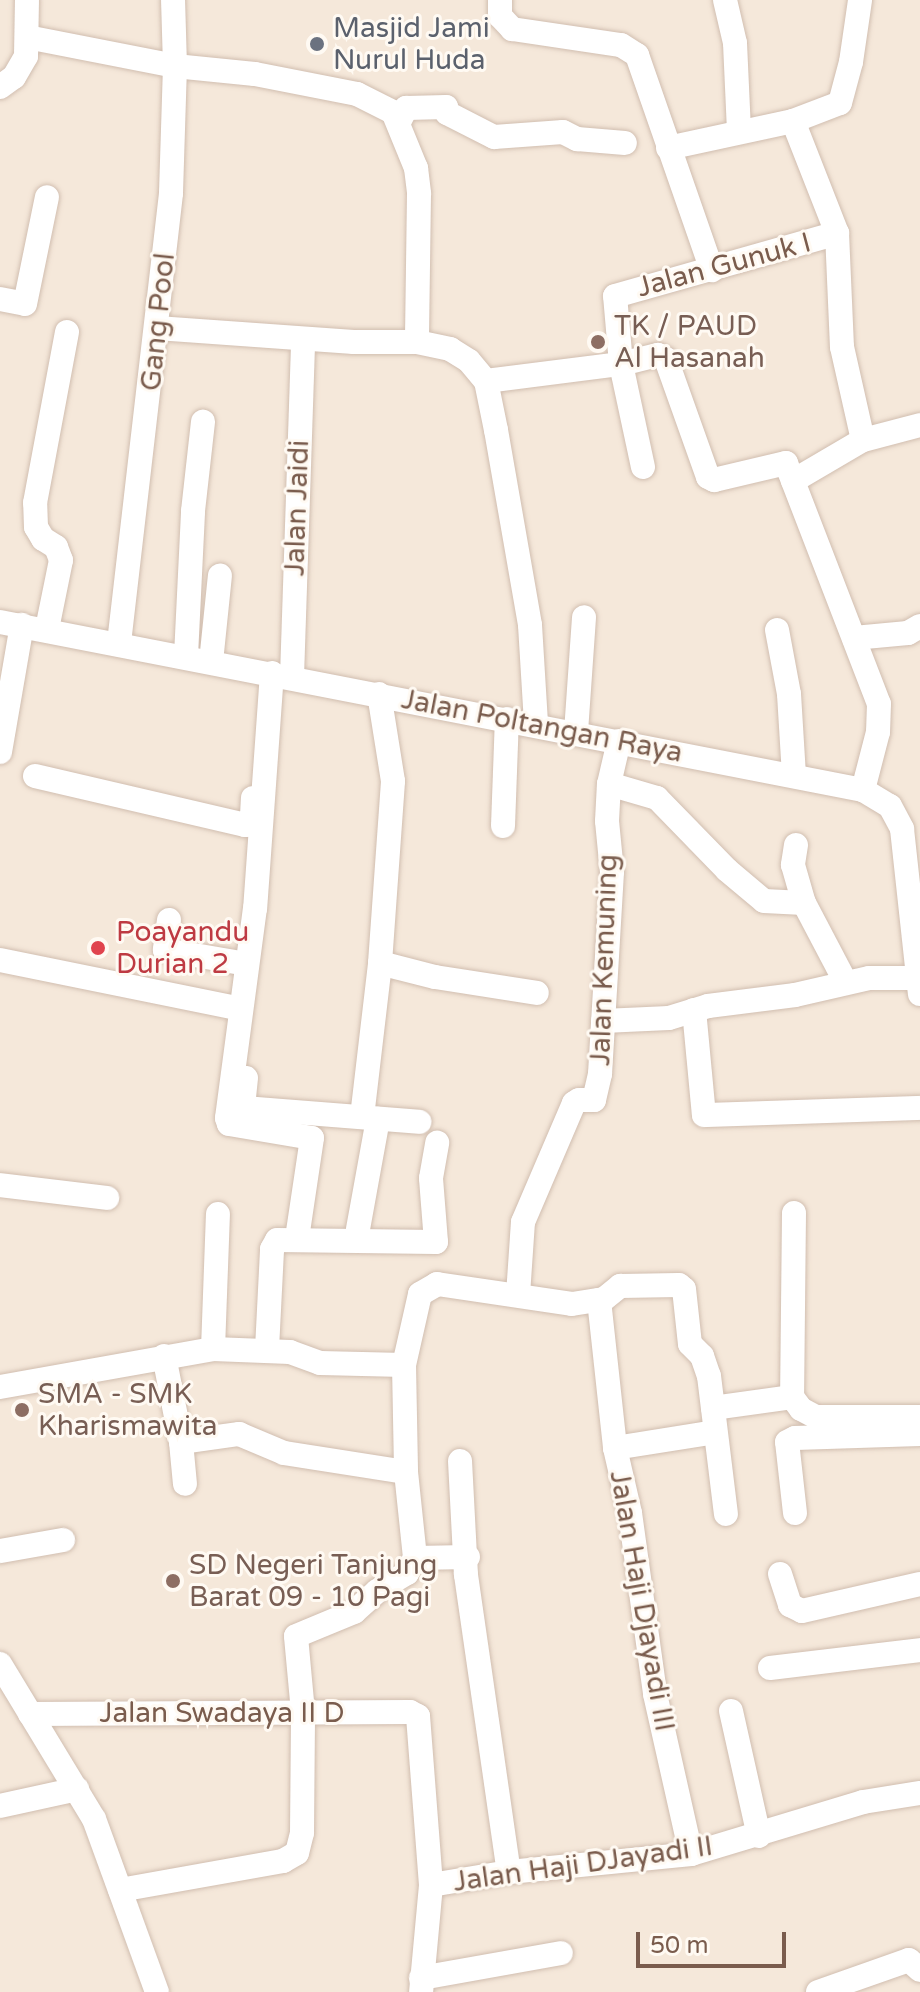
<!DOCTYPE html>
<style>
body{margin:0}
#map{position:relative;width:920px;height:1992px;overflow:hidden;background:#fdf6ec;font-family:"Varela Round",sans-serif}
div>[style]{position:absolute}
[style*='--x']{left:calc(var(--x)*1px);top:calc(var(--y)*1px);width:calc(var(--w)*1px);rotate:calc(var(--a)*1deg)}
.residential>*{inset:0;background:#f5e8da;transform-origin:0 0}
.roads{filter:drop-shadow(0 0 2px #d1beb0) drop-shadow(0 0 2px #d1beb0)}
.minor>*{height:24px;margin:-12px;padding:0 12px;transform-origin:12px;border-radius:12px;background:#fff}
.dots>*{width:22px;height:22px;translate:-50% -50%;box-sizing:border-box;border:4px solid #fffaf3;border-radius:50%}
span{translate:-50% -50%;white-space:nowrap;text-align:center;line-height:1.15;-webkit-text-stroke:6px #fffaf3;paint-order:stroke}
.worship-label{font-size:28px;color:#5b616d}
.left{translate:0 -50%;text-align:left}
.street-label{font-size:28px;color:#7a5c4d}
.education-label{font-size:28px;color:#785e54}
.health-label{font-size:28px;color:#be3a42}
.scale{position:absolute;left:636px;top:1932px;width:150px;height:36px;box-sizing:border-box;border:4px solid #7a5c4d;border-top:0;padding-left:10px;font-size:24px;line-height:28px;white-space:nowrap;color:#7a5c4d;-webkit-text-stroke:6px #fffaf3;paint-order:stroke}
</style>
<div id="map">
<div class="residential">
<div style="left:0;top:0;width:920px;height:1992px"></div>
</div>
<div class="roads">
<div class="minor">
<div style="--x:500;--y:0;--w:16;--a:90"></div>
<div style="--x:500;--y:16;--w:18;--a:47"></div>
<div style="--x:512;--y:29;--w:110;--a:8.4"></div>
<div style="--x:621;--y:45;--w:19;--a:32"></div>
<div style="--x:637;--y:55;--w:228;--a:70.8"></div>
<div style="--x:725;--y:0;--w:44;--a:76.9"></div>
<div style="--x:735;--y:43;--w:89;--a:87.4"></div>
<div style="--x:27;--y:37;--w:151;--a:11.1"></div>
<div style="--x:175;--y:66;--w:80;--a:5.7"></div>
<div style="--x:255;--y:74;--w:104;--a:11.1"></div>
<div style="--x:357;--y:94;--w:40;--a:26.6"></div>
<div style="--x:393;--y:112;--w:61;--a:67.7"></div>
<div style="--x:416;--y:168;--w:26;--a:83"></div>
<div style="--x:419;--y:194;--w:148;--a:90.8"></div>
<div style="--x:0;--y:87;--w:17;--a:-36"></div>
<div style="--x:14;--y:77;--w:24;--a:-60"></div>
<div style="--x:26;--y:56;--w:56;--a:-89"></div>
<div style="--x:793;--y:121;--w:50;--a:-21"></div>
<div style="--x:840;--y:103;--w:42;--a:-75"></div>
<div style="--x:851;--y:62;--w:63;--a:-81.7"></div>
<div style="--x:399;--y:122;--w:16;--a:-63"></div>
<div style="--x:406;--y:108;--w:40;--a:-1.4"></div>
<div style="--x:446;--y:107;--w:6;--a:81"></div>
<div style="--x:447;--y:113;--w:53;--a:27.1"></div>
<div style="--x:494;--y:137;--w:69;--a:-4.1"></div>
<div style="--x:563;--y:132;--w:16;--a:27"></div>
<div style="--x:577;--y:139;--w:48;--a:4.8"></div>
<div style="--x:668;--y:148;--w:128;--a:-12.2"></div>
<div style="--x:793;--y:121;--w:120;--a:68.6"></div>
<div style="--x:837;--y:233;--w:114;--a:87.5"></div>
<div style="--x:842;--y:347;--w:95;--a:77.3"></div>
<div style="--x:0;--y:299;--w:25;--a:11"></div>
<div style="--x:25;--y:304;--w:109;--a:-78.4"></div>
<div style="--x:157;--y:328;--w:197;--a:4.1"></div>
<div style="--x:354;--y:342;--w:63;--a:0"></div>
<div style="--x:417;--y:342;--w:34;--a:12"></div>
<div style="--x:450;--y:349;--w:22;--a:32"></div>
<div style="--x:469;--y:361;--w:26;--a:50"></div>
<div style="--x:486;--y:381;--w:50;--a:78.5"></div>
<div style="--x:496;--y:430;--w:198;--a:80.1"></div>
<div style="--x:530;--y:625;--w:99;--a:86.5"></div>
<div style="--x:486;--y:381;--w:136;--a:-7.2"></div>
<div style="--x:621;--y:364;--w:38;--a:-14"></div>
<div style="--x:658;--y:355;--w:9;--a:27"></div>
<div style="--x:666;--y:359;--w:125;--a:70.4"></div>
<div style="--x:708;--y:477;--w:7;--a:27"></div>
<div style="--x:714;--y:480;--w:74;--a:-13.3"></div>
<div style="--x:786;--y:463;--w:258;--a:68.9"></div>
<div style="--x:879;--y:704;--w:28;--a:92"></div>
<div style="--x:878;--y:732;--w:60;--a:104.5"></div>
<div style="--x:643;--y:467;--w:105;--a:-102.1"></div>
<div style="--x:621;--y:364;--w:68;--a:-95"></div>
<div style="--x:615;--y:296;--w:231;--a:-15.8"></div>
<div style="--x:793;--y:481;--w:81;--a:-30.4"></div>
<div style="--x:863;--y:440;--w:59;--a:-14.7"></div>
<div style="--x:0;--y:622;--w:879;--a:11.02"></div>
<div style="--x:863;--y:790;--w:31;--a:31"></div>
<div style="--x:890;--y:806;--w:26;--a:62"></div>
<div style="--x:902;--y:829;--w:166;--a:83.8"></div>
<div style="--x:47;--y:629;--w:70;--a:-78.5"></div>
<div style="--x:61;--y:560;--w:14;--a:-111"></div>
<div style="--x:56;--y:547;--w:15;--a:-148"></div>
<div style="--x:43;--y:539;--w:14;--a:-120"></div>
<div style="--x:36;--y:527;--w:24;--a:-92"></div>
<div style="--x:35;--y:503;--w:174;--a:-79.4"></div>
<div style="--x:777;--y:630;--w:65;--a:79.4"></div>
<div style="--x:789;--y:694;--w:81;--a:86.5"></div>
<div style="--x:854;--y:638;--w:54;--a:-5.3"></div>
<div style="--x:908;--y:633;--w:14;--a:-30"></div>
<div style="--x:119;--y:643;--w:453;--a:-83.4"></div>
<div style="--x:171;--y:193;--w:127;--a:-88.2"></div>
<div style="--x:175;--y:66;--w:66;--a:-91.7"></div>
<div style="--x:186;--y:656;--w:145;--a:-87.2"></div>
<div style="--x:193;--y:511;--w:90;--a:-83.6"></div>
<div style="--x:211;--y:662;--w:87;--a:-84.1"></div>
<div style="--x:272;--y:673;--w:236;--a:94.1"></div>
<div style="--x:255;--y:908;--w:212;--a:97.6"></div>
<div style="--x:227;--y:1118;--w:6;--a:72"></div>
<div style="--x:229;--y:1124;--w:84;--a:9.6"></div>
<div style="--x:312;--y:1138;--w:101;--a:98.5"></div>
<div style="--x:292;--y:677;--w:338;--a:-88.1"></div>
<div style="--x:576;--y:732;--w:115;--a:-86"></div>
<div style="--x:0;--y:752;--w:129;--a:-80.2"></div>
<div style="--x:35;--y:776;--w:216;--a:13.1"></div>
<div style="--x:245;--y:825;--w:11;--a:-52"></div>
<div style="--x:252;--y:816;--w:18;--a:-87"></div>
<div style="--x:609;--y:784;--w:50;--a:16.3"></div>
<div style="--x:657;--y:798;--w:100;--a:45.8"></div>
<div style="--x:727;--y:870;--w:48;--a:40"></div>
<div style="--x:764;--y:901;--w:40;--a:2.9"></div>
<div style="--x:503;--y:826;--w:107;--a:-87.9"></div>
<div style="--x:796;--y:845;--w:20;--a:99"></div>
<div style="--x:793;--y:865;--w:40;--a:74"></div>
<div style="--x:804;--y:903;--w:88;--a:62.3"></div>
<div style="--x:169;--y:920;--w:30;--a:98"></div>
<div style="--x:165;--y:950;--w:83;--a:9.7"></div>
<div style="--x:0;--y:960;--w:245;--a:11.5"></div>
<div style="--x:380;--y:963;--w:57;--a:14.3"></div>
<div style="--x:435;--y:977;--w:103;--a:8.9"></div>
<div style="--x:694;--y:1010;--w:105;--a:84.6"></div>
<div style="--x:704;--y:1115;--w:216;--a:-1.9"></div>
<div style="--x:603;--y:1021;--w:66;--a:-2.6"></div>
<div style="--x:669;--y:1018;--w:41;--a:-17.1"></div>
<div style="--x:708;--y:1006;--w:88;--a:-7.2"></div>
<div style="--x:795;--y:995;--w:76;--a:-12.9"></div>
<div style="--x:869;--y:978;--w:50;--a:0"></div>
<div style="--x:246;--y:1078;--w:30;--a:96"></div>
<div style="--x:243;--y:1108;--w:177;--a:4.5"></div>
<div style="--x:362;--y:1117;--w:155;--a:-83.3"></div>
<div style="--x:380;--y:963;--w:182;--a:-85.9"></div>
<div style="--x:393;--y:781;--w:88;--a:-99.1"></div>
<div style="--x:0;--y:1185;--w:108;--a:6.9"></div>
<div style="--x:794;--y:1213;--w:184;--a:90.6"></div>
<div style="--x:792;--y:1397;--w:15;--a:53"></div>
<div style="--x:801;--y:1409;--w:17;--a:28"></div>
<div style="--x:816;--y:1417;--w:104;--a:0"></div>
<div style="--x:358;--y:1229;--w:112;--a:-79.7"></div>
<div style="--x:518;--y:1295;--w:73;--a:-86.1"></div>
<div style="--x:523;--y:1222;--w:129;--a:-66.8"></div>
<div style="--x:574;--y:1103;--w:6;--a:-31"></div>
<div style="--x:579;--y:1100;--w:15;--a:0"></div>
<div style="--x:594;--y:1100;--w:27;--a:-77"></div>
<div style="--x:600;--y:1074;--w:202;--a:-86.6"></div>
<div style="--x:612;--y:872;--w:51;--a:-95.6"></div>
<div style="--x:607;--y:821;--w:37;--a:-87"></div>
<div style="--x:609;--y:784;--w:44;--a:-76.9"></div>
<div style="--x:599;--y:1300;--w:149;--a:83.8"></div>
<div style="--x:615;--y:1448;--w:67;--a:77"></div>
<div style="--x:630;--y:1513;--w:183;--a:82.1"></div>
<div style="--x:655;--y:1694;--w:164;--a:77.3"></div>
<div style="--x:213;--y:1349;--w:135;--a:-87.9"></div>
<div style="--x:267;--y:1349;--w:100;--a:-87.1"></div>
<div style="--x:272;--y:1249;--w:10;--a:-61"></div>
<div style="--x:277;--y:1240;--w:159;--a:0.7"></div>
<div style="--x:436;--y:1242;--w:64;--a:-94.5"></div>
<div style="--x:431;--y:1178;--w:36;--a:-80"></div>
<div style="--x:164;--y:1356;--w:88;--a:78.8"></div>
<div style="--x:181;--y:1442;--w:42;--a:84.6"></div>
<div style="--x:404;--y:1365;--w:73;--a:-77.3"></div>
<div style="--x:420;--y:1294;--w:20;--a:-30"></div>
<div style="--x:437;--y:1284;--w:136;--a:8.4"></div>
<div style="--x:572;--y:1304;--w:32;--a:-9"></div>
<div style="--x:604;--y:1299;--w:21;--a:-39"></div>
<div style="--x:620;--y:1286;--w:59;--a:-1"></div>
<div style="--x:679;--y:1285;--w:6;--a:39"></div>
<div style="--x:684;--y:1289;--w:55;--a:83.8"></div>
<div style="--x:690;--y:1344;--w:17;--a:45"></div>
<div style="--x:702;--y:1356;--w:21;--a:71"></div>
<div style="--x:709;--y:1376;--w:139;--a:83"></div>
<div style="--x:0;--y:1387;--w:216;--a:-10.1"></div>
<div style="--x:213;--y:1349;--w:77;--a:2.2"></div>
<div style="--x:290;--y:1352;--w:32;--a:20"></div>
<div style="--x:320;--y:1363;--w:84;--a:1.4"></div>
<div style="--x:404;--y:1365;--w:107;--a:88.9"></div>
<div style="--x:406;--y:1472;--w:86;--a:84"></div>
<div style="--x:415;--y:1558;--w:53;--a:-1.1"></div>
<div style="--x:713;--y:1408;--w:80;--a:-7.9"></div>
<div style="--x:181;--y:1442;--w:59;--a:-7.9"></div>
<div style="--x:239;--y:1434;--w:49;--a:22.9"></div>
<div style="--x:284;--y:1453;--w:123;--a:8.9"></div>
<div style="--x:615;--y:1448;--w:101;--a:-9.1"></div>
<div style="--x:460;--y:1461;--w:114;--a:87"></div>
<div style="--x:466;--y:1575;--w:300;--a:81.8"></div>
<div style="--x:795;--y:1513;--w:71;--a:-96.4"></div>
<div style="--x:787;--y:1442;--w:9;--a:-27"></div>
<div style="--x:795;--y:1438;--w:125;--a:-1.8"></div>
<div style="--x:0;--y:1551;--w:64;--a:-9.9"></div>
<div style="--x:780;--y:1574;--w:33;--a:72"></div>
<div style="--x:790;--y:1605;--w:13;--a:27"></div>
<div style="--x:802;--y:1611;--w:121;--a:-12.9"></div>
<div style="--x:0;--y:1664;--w:181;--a:58.8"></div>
<div style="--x:94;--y:1819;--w:184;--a:70"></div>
<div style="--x:770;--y:1668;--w:151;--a:-6.8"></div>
<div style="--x:731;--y:1711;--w:128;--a:77.4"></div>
<div style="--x:30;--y:1714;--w:380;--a:-0.3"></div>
<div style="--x:410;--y:1712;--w:9;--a:27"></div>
<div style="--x:418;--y:1716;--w:169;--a:85.6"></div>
<div style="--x:431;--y:1885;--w:107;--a:95.3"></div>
<div style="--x:0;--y:1806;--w:79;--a:-12.4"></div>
<div style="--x:431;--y:1885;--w:79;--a:-9.5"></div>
<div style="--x:509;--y:1872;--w:183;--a:-5.6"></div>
<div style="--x:691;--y:1854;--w:180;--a:-16.8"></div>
<div style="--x:863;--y:1802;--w:58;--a:-9"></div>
<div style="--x:120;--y:1890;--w:166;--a:-10.1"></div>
<div style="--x:283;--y:1861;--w:16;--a:-30"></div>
<div style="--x:297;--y:1853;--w:21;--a:-76"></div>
<div style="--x:302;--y:1833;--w:121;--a:-89.5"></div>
<div style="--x:303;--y:1712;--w:76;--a:-95.3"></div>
<div style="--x:296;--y:1636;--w:63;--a:-22.5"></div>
<div style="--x:354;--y:1612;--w:31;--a:-42"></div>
<div style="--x:377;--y:1591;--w:35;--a:-31"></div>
<div style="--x:407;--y:1573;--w:17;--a:-62"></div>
<div style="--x:421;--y:1978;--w:142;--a:-10.1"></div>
<div style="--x:818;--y:1992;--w:96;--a:-19.4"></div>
<div style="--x:909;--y:1960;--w:15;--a:42"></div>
</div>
</div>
<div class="dots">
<div style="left:317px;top:44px;background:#6b7280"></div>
<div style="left:598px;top:342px;background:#8d6e63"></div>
<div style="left:98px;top:948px;background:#e0444e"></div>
<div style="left:22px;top:1410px;background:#8d6e63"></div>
<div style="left:173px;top:1581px;background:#8d6e63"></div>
</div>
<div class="worship-label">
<span class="left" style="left:333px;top:44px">Masjid Jami<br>Nurul Huda</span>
</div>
<div class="street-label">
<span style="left:724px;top:265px;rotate:-15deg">Jalan Gunuk I</span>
<span style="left:158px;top:322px;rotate:-84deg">Gang Pool</span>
<span style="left:297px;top:508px;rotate:-88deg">Jalan Jaidi</span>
<span style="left:542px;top:726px;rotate:11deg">Jalan Poltangan Raya</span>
<span style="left:604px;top:960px;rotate:-88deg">Jalan Kemuning</span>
<span style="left:642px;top:1601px;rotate:80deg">Jalan Haji Djayadi III</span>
<span style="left:222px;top:1713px">Jalan Swadaya II D</span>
<span style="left:583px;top:1864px;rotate:-8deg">Jalan Haji DJayadi II</span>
</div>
<div class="education-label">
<span class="left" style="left:614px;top:342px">TK / PAUD<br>Al Hasanah</span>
<span class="left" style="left:38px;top:1410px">SMA - SMK<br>Kharismawita</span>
<span class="left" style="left:189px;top:1581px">SD Negeri Tanjung<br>Barat 09 - 10 Pagi</span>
</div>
<div class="health-label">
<span class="left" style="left:116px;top:948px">Poayandu<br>Durian 2</span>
</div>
<div class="scale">50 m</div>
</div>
